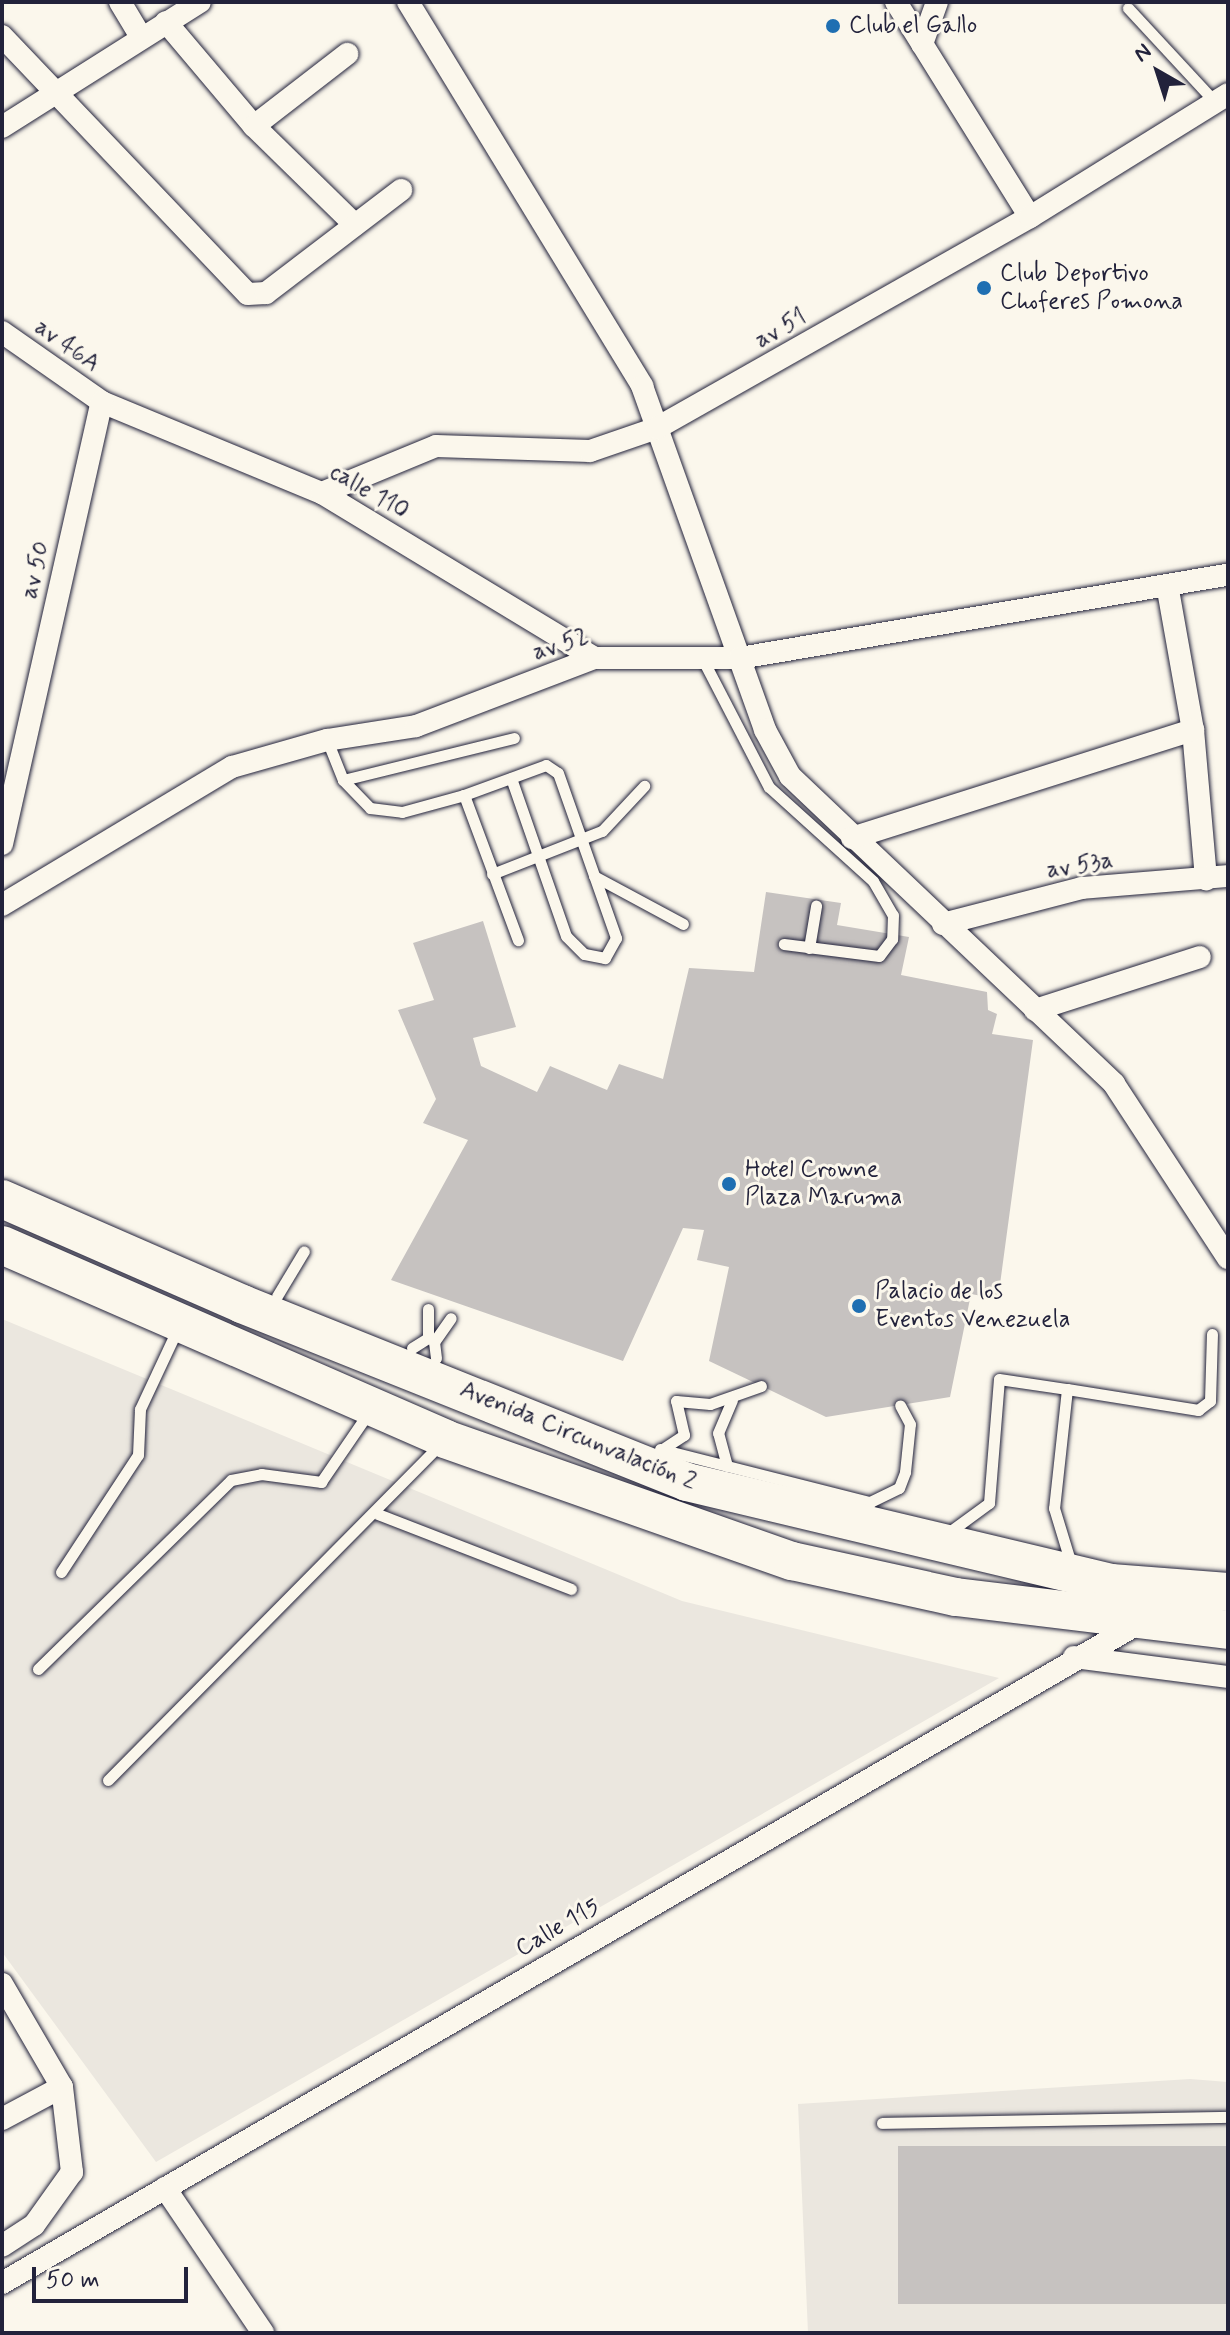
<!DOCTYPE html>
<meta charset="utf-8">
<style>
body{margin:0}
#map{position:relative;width:1230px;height:2335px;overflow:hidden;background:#fbf7ec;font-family:Mynerve,sans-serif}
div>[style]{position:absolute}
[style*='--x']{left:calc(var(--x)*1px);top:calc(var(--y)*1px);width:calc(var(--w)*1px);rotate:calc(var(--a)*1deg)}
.built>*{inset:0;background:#ebe7df}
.building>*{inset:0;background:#c6c2c0;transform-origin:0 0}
.roads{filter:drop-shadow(0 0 2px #22223b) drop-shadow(0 0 2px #22223b)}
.service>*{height:11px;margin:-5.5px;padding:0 5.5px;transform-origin:5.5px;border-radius:5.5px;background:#fbf7ec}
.minor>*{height:22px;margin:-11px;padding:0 11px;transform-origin:11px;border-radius:11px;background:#fbf7ec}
.trunk>*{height:38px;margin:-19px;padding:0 19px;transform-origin:19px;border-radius:19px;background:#fbf7ec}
.dots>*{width:22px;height:22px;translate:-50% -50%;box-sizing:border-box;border:4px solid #fbf7ec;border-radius:50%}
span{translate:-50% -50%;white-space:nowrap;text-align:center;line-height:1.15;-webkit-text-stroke:6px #fbf7ec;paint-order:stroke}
.poi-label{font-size:24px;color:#22223b}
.left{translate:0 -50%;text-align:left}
.street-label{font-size:24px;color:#22223b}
.frame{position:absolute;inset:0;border:4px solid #22223b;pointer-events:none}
.north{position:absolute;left:1118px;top:32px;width:80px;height:80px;-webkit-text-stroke:6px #fbf7ec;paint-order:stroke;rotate:321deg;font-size:22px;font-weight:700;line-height:32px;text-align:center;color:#22223b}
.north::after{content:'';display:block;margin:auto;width:28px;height:36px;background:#22223b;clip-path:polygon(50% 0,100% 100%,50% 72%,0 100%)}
.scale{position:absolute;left:32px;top:2267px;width:156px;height:36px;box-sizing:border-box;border:4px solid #22223b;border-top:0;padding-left:10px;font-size:24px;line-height:28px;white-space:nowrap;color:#22223b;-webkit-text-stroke:6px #fbf7ec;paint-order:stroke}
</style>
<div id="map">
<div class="built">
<div style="clip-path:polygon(2px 1319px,682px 1601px,999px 1678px,156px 2162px,2px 1952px)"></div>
<div style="clip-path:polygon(1190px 2079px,1228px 2082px,1228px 2333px,808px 2333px,798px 2104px)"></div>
</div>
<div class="building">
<div style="clip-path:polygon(766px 892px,841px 903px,837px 925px,909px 937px,901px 975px,987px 992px,988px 1010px,997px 1014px,992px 1034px,1033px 1040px,998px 1299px,971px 1294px,950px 1397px,826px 1417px,709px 1361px,729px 1267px,697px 1260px,704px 1230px,683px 1228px,623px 1361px,391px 1280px,468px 1140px,423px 1123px,436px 1099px,398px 1010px,434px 1000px,413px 943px,483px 921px,516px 1027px,473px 1038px,481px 1066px,537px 1092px,550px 1066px,607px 1090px,619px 1064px,663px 1079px,689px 968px,754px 972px)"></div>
<div style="left:1228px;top:2146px;width:158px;height:330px;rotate:90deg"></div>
</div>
<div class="roads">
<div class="service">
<div style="--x:1128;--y:8;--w:128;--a:47.2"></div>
<div style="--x:702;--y:658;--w:145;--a:62.6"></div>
<div style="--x:769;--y:787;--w:140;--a:42.1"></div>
<div style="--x:873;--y:881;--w:39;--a:60"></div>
<div style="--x:893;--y:915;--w:24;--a:92"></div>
<div style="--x:892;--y:939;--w:21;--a:127"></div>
<div style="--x:879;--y:956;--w:96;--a:-172.8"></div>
<div style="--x:327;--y:740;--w:43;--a:68.2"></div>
<div style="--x:343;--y:780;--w:39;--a:46"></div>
<div style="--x:370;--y:808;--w:32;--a:7"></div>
<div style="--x:402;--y:812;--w:64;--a:-15.3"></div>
<div style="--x:464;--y:795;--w:155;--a:69.6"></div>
<div style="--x:343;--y:780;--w:176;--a:-13.8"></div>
<div style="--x:464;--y:795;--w:87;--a:-20.1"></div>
<div style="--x:546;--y:765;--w:14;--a:34"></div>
<div style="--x:558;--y:773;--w:175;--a:70.6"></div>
<div style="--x:616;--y:938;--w:23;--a:119"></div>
<div style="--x:605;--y:958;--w:21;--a:-169"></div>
<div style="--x:584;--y:954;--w:25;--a:-135"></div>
<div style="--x:566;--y:936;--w:167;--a:-109.2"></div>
<div style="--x:492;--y:874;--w:118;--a:-21.4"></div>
<div style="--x:602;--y:831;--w:62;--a:-47"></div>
<div style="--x:594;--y:876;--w:101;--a:28.3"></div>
<div style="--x:809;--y:948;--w:43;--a:-80.5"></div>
<div style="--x:277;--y:1296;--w:52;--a:-59"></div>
<div style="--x:412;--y:1348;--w:19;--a:-32"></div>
<div style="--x:428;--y:1338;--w:29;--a:-90"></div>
<div style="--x:436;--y:1358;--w:16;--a:-97"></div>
<div style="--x:434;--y:1342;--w:29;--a:-55"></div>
<div style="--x:1067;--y:1389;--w:133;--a:9.1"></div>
<div style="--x:1198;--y:1410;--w:15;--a:-37"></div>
<div style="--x:1210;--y:1401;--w:67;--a:-88.3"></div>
<div style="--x:676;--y:1401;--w:34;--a:5"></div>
<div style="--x:710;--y:1404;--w:54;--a:-19.4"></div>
<div style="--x:664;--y:1448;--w:24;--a:-33"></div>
<div style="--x:684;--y:1435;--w:35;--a:-103"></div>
<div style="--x:660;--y:1449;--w:217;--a:14.2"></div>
<div style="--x:870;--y:1502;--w:32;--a:-26"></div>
<div style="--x:899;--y:1488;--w:17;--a:-69"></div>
<div style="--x:905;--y:1472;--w:48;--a:-84.1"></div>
<div style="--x:910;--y:1424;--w:21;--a:-118"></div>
<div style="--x:727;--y:1466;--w:34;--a:-105"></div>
<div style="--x:718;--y:1433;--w:36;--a:-67"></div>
<div style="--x:378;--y:1514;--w:207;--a:21.2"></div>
<div style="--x:948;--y:1533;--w:51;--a:-36.2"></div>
<div style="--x:989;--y:1503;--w:124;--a:-85.4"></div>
<div style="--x:999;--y:1379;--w:69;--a:8.4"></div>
<div style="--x:1067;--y:1389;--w:120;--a:96.2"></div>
<div style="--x:1054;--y:1508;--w:59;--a:73.1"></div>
<div style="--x:61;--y:1572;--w:140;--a:-56.7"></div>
<div style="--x:138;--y:1455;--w:46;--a:-87.5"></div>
<div style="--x:140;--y:1409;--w:89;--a:-64.9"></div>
<div style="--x:38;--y:1669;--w:270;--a:-44.4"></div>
<div style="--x:231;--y:1480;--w:31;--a:-11"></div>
<div style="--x:261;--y:1474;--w:61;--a:7.6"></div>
<div style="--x:321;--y:1482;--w:85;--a:-55.6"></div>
<div style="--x:108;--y:1780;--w:472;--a:-45.3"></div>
<div style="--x:882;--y:2123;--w:346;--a:-1"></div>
</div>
<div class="minor">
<div style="--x:120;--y:2;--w:41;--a:59"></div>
<div style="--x:408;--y:2;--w:450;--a:58.6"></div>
<div style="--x:642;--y:386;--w:365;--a:70.3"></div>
<div style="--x:765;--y:730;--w:52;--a:61.5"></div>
<div style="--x:790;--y:776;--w:447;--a:43.5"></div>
<div style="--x:1114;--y:1084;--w:208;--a:56.8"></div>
<div style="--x:896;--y:2;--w:253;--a:58.1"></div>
<div style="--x:166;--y:22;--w:136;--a:49.8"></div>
<div style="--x:254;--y:126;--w:141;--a:44.4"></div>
<div style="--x:2;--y:36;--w:356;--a:46.4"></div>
<div style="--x:248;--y:294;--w:18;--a:-3"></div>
<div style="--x:266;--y:293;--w:170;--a:-37.3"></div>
<div style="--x:922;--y:44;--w:45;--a:-70.3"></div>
<div style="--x:254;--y:126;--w:118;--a:-37.7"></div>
<div style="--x:2;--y:127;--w:234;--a:-32.3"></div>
<div style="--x:2;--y:332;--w:122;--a:35"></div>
<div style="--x:102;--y:402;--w:238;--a:22.5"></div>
<div style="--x:322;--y:493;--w:318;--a:31.2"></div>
<div style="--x:322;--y:493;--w:123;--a:-22.4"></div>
<div style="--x:436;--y:446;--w:154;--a:1.9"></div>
<div style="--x:590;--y:451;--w:71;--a:-18.9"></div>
<div style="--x:657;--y:428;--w:429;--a:-29.5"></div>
<div style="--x:1030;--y:217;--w:233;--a:-31.8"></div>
<div style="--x:1168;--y:590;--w:142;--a:79.9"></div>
<div style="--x:1193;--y:730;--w:150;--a:85"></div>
<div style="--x:852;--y:838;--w:358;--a:-17.6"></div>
<div style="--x:2;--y:844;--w:453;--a:-77.3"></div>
<div style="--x:2;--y:905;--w:268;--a:-31"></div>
<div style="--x:232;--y:767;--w:99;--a:-15.9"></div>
<div style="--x:327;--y:740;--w:90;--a:-8.9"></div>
<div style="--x:416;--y:726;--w:191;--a:-20.9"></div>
<div style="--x:594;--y:658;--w:146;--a:0"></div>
<div style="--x:740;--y:658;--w:495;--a:-9.7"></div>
<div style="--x:943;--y:924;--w:144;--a:-14.5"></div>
<div style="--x:1082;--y:888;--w:146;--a:-4.7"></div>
<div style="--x:1035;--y:1010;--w:173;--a:-17.8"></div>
<div style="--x:1074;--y:1657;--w:155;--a:7.4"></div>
<div style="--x:2;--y:1984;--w:119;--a:59.8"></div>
<div style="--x:62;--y:2087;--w:86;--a:83.3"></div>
<div style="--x:72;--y:2172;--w:65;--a:125.6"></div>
<div style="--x:34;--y:2225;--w:38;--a:147"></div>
<div style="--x:2;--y:2119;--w:68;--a:-28.1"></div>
<div style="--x:165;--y:2188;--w:175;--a:55.9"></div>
<div style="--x:2;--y:2283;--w:1317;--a:-30.13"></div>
</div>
<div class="trunk">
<div style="--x:2;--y:1199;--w:262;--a:23.6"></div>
<div style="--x:242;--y:1304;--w:479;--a:21.8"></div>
<div style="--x:687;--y:1482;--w:436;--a:13.4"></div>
<div style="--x:1111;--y:1583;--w:117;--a:4.4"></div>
<div style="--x:2;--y:1245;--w:484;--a:23.6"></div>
<div style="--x:445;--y:1439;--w:368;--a:19.4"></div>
<div style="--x:792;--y:1561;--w:168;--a:12.4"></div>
<div style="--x:956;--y:1597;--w:274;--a:6.9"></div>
</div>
</div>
<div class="dots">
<div style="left:833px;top:26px;background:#1f6fb2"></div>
<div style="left:984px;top:288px;background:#1f6fb2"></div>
<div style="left:729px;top:1184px;background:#1f6fb2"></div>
<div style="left:859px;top:1306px;background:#1f6fb2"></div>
</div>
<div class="poi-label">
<span class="left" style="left:849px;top:26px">Club el Gallo</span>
<span class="left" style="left:1000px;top:288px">Club Deportivo<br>Choferes Pomona</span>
<span class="left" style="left:745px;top:1184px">Hotel Crowne<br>Plaza Maruma</span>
<span class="left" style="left:875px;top:1306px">Palacio de los<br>Eventos Venezuela</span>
</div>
<div class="street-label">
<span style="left:781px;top:329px;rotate:-30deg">av 51</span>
<span style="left:67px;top:346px;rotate:35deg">av 46A</span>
<span style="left:369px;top:492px;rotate:30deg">calle 110</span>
<span style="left:36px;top:570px;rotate:-77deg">av 50</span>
<span style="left:561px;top:645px;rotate:-18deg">av 52</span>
<span style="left:1080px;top:866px;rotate:-9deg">av 53a</span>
<span style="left:578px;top:1436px;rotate:22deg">Avenida Circunvalación 2</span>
<span style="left:558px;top:1928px;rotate:-30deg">Calle 115</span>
</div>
<div class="frame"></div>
<div class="north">N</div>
<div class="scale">50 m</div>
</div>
